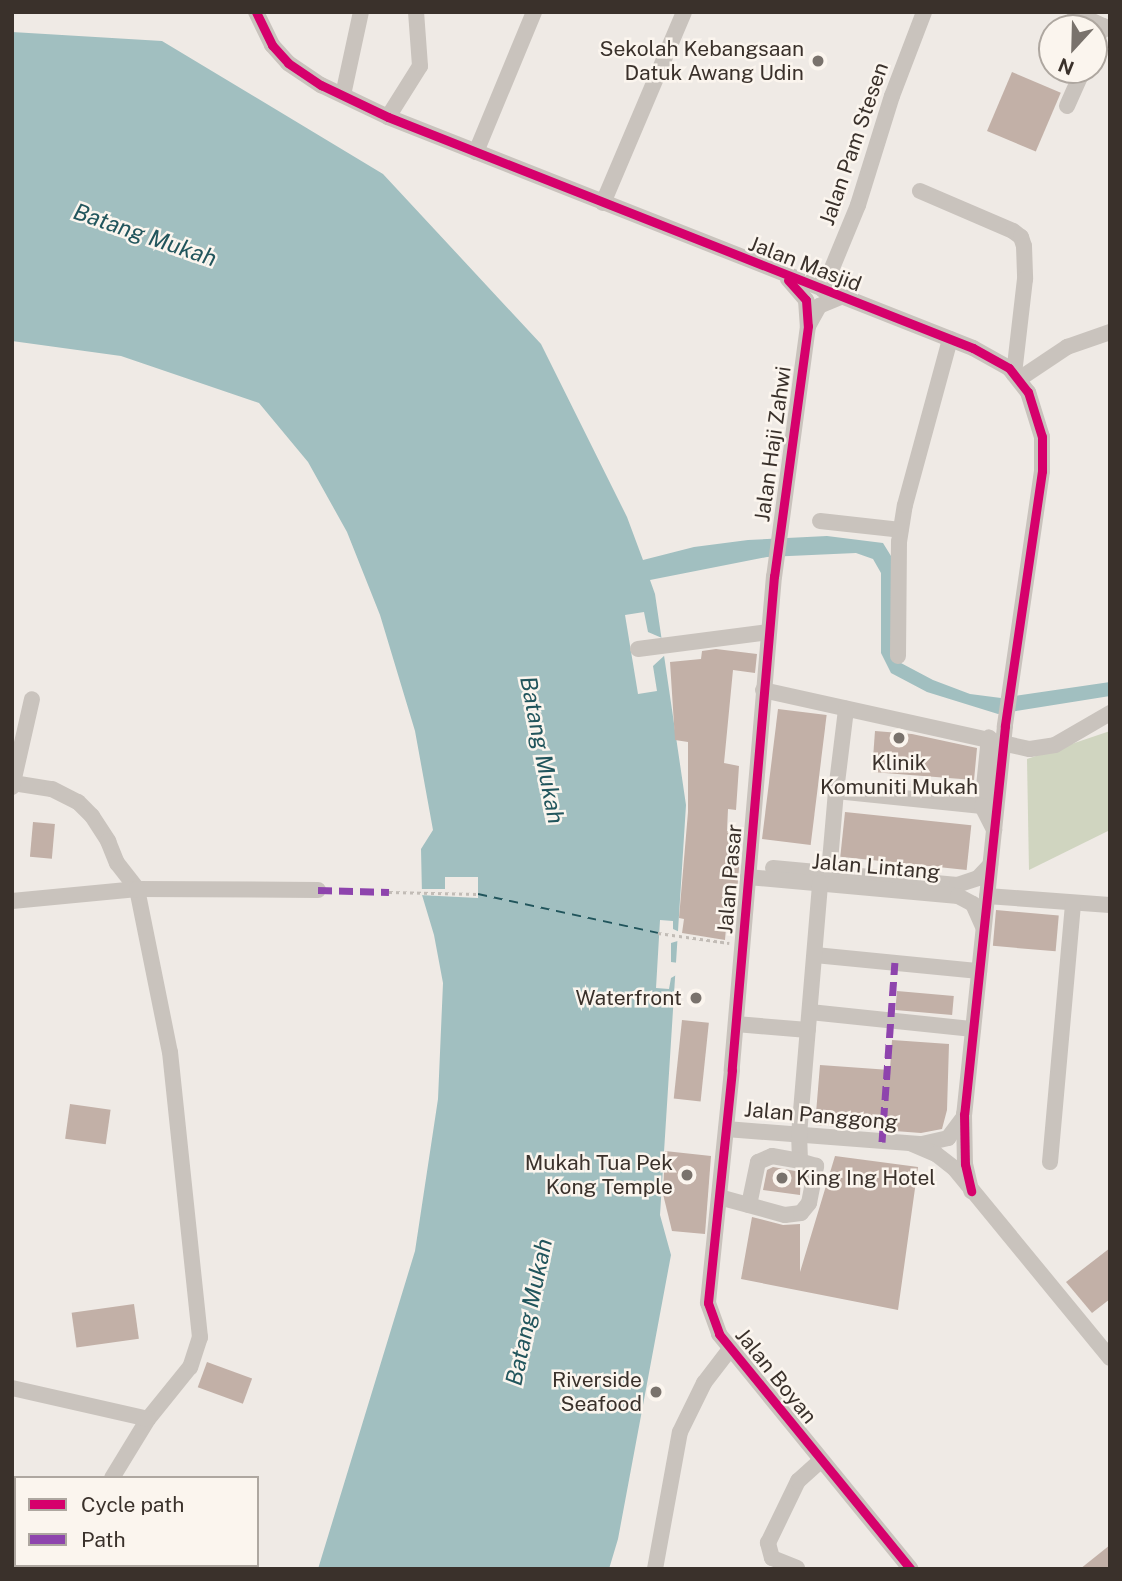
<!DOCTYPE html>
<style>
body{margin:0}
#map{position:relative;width:1122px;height:1581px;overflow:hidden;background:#efeae5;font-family:"Public Sans",sans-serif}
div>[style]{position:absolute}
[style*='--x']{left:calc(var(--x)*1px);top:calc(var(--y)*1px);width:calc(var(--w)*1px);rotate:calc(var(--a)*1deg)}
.green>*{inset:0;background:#d0d5c0}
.water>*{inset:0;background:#a1bfc0}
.pier>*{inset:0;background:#efeae5}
.ferry>*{height:2px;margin-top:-1px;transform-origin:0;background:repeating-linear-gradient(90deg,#21555c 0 9px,transparent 0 16px)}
.building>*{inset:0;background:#c2b0a7;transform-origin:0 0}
.path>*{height:2.5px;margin-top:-1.25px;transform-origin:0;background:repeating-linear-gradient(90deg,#c2bcb6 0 3.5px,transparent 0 7px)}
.minor>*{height:16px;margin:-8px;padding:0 8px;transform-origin:8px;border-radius:8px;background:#c9c3bd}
.quiet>*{height:7px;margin-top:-3.5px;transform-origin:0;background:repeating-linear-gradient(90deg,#8e44ad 0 14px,transparent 0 21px)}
.cycleway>*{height:9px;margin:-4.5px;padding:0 4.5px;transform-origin:4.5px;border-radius:4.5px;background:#d6006c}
.dots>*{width:19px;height:19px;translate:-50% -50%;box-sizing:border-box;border:4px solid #fbf5ee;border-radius:50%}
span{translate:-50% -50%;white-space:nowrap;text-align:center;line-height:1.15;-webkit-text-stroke:5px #fbf5ee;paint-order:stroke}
.poi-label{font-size:21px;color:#3a312b}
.right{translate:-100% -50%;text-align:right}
.left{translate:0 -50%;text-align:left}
.street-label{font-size:21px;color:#3a312b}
.water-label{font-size:23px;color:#21555c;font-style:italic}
.frame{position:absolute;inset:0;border:14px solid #3a312b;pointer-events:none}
.legend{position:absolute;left:14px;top:1476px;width:245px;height:91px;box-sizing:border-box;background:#fbf5ee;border:2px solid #aea7a0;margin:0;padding:9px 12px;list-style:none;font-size:21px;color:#3a312b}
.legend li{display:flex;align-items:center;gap:14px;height:35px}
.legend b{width:35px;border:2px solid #aea7a0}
.north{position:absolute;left:1038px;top:14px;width:70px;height:70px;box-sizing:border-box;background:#fbf5ee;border:2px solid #aea7a0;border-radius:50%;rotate:202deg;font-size:19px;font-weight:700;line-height:28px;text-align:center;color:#3a312b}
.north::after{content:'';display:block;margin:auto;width:24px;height:32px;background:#79726c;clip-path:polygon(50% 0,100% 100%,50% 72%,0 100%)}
</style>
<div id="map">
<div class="green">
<div style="clip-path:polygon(1110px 731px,1110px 830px,1029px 870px,1027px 759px)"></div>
</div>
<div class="water">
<div style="clip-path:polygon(12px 32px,162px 41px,383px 174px,541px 344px,627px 517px,643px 560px,694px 547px,748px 540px,827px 536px,883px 543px,891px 556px,899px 662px,933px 680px,970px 694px,1001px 698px,1110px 682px,1110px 696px,998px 714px,927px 692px,891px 673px,881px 653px,881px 573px,873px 559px,856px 553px,767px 557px,650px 580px,655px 594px,686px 805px,660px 1215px,671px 1255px,618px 1539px,609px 1569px,318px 1569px,415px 1251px,438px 1099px,443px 983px,434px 935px,422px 895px,421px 849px,433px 830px,415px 731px,380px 615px,347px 532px,308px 462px,259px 403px,121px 356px,12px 341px)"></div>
</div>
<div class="pier">
<div style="clip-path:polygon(644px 612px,648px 632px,662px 638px,665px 655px,653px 666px,657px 691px,638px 694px,625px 615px)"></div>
<div style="clip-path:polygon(445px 877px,478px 877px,478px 898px,419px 895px,419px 889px,445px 889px)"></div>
<div style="clip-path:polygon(660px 920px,673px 921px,673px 929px,682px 933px,681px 940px,671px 943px,671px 962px,679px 963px,678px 974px,671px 978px,669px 989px,656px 988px)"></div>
</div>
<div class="ferry">
<div style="--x:478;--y:894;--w:184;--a:12.2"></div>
</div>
<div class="building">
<div style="left:1012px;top:72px;width:53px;height:64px;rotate:23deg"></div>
<div style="clip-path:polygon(716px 649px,757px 654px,755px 673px,733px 670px,724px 763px,739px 766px,736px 810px,728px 809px,727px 831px,742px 832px,735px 916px,727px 916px,725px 940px,682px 933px,684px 919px,679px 918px,688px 812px,688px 742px,675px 740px,670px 662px,701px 659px,702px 651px)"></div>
<div style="left:778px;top:709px;width:49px;height:131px;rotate:7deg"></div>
<div style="clip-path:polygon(875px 731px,912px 734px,977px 748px,974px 780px,872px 772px)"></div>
<div style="left:845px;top:812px;width:127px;height:45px;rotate:6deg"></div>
<div style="left:33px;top:822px;width:22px;height:35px;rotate:5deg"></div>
<div style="left:996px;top:910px;width:63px;height:36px;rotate:5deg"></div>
<div style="left:897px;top:991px;width:57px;height:19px;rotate:5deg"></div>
<div style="left:682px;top:1020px;width:27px;height:79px;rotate:6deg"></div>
<div style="clip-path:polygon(892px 1040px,949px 1044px,947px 1110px,942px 1129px,921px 1133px,815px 1125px,820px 1065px,890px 1070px)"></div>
<div style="left:70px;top:1104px;width:41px;height:35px;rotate:8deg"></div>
<div style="clip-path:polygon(665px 1151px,711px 1156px,705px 1234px,672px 1231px,663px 1194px)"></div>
<div style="clip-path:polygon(835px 1156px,918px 1167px,898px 1310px,741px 1279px,752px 1217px,783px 1225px,800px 1224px,800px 1272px)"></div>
<div style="clip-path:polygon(773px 1167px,801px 1172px,800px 1195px,763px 1190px,767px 1170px)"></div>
<div style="clip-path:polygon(1110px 1248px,1110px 1299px,1092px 1313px,1066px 1282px)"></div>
<div style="left:134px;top:1304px;width:35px;height:63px;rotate:82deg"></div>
<div style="left:207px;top:1362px;width:48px;height:27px;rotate:20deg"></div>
<div style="clip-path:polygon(1110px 1545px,1110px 1569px,1080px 1569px)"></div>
</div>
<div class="path">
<div style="--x:389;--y:892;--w:89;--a:1.3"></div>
<div style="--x:658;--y:933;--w:72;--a:8"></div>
</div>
<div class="minor">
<div style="--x:256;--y:12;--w:37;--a:64"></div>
<div style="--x:272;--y:45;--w:24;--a:48"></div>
<div style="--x:288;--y:63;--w:40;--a:34"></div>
<div style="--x:321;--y:85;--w:74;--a:25.5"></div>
<div style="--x:388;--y:117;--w:629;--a:21.55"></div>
<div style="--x:973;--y:348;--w:41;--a:29.1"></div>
<div style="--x:1009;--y:368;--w:31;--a:52"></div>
<div style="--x:1028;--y:392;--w:47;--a:72.7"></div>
<div style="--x:1042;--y:437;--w:34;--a:90"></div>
<div style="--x:1042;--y:471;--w:258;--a:98.3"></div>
<div style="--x:1005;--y:726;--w:390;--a:96"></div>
<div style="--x:964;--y:1114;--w:50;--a:88.9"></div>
<div style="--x:965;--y:1164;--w:28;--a:77"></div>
<div style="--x:1075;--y:13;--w:38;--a:25"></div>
<div style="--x:1094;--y:46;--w:22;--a:-66"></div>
<div style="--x:343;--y:95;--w:85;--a:-77.8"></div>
<div style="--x:1067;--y:106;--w:39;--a:-66"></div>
<div style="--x:388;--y:117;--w:60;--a:-57.9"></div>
<div style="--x:420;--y:66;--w:54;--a:-94.2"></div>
<div style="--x:476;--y:152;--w:152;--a:-67.5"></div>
<div style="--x:920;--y:191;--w:101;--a:23.3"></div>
<div style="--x:1013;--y:231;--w:10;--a:37"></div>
<div style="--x:1021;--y:237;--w:9;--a:72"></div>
<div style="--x:1024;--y:246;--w:33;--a:88"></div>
<div style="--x:1025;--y:279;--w:96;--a:96.6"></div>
<div style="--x:603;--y:203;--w:207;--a:-67"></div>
<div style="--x:788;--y:279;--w:28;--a:49"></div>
<div style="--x:806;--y:300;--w:26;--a:86"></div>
<div style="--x:808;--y:326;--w:252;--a:97.7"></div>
<div style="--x:774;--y:576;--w:496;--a:94.9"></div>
<div style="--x:732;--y:1070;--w:234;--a:95.9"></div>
<div style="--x:708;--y:1303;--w:33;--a:70"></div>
<div style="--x:719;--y:1334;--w:303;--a:50.8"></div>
<div style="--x:823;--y:290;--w:92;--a:-67.6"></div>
<div style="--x:858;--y:205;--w:114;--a:-72.7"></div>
<div style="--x:892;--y:96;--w:90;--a:-69.1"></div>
<div style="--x:808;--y:326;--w:23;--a:-61"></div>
<div style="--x:819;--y:306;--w:23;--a:-23"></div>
<div style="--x:1019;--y:379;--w:58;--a:-33.7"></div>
<div style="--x:1067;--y:347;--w:46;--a:-19.2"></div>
<div style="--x:820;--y:521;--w:81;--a:6.3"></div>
<div style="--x:638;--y:649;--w:132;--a:-7.4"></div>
<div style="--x:898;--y:656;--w:114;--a:-89.5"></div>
<div style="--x:899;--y:542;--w:37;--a:-81"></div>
<div style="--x:905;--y:505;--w:172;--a:-74.8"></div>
<div style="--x:763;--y:690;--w:273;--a:12.5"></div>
<div style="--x:1030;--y:749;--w:25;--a:-9"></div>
<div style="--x:1055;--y:745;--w:64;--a:-30.2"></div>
<div style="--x:13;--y:783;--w:39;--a:9"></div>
<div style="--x:52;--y:789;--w:29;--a:27"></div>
<div style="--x:78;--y:802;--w:20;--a:45"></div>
<div style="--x:92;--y:816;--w:30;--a:57"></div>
<div style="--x:108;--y:841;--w:24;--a:68"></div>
<div style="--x:117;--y:863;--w:33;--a:52"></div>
<div style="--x:137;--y:889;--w:166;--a:78.6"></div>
<div style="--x:170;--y:1052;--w:287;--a:84"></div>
<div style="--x:200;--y:1337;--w:32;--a:108"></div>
<div style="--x:190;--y:1367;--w:67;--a:128.9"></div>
<div style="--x:148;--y:1419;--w:69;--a:121.4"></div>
<div style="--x:12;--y:787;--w:90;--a:-77.2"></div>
<div style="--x:836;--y:791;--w:83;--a:-83"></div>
<div style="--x:982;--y:806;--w:69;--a:-84.2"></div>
<div style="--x:773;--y:868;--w:185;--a:5.3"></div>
<div style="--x:957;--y:885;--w:22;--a:-18"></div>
<div style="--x:978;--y:878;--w:18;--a:-47"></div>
<div style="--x:829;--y:873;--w:82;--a:-85.1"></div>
<div style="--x:836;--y:791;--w:147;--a:5.9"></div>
<div style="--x:982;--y:806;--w:27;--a:63"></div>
<div style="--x:748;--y:877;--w:211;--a:5.2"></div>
<div style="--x:958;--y:896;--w:17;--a:28"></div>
<div style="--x:973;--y:904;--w:24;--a:66"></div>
<div style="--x:987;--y:896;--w:123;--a:4.2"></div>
<div style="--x:12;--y:901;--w:126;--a:-5.5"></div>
<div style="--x:137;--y:889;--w:181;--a:0.3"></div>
<div style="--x:815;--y:955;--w:165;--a:5.6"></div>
<div style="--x:810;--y:1012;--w:164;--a:6"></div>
<div style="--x:736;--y:1024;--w:72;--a:4.8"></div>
<div style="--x:726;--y:1129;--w:197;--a:4.4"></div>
<div style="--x:922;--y:1144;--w:27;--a:-13"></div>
<div style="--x:948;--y:1138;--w:25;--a:-53"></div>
<div style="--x:912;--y:1144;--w:26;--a:23"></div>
<div style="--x:936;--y:1154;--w:23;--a:38"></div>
<div style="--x:954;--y:1168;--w:246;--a:50.6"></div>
<div style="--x:1050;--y:1162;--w:260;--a:-84.9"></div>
<div style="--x:719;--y:1197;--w:68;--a:15.3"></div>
<div style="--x:785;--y:1215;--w:16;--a:-7"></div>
<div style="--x:801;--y:1213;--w:13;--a:-51"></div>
<div style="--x:809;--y:1203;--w:38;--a:-79"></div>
<div style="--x:816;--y:1166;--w:17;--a:-163"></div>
<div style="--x:800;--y:1161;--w:26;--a:-92"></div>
<div style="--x:799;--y:1135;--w:253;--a:-85.2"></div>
<div style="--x:749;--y:1205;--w:44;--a:-78.2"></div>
<div style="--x:758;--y:1162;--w:15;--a:-23"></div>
<div style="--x:772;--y:1156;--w:28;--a:10"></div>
<div style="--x:12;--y:1388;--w:139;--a:12.8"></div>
<div style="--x:797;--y:1568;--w:27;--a:-158"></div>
<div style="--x:772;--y:1558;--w:16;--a:-105"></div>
<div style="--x:768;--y:1543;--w:69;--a:-64.2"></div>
<div style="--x:798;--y:1481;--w:31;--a:-42"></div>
<div style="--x:87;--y:1569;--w:4;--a:-90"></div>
<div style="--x:655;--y:1569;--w:139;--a:-79.7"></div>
<div style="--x:680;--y:1432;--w:55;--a:-63.9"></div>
<div style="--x:704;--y:1383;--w:43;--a:-52.6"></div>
</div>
<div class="quiet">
<div style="--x:318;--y:890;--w:71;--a:1.6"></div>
<div style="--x:882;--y:1142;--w:180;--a:-85.9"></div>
</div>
<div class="cycleway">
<div style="--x:256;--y:12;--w:37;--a:64"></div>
<div style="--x:272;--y:45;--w:24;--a:48"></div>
<div style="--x:288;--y:63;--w:40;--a:34"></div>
<div style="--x:321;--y:85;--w:74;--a:25.5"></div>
<div style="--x:388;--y:117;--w:629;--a:21.55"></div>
<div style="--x:973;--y:348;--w:41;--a:29.1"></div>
<div style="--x:1009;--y:368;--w:31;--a:52"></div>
<div style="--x:1028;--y:392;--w:47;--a:72.7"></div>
<div style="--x:1042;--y:437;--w:34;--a:90"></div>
<div style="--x:1042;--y:471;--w:258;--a:98.3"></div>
<div style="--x:1005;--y:726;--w:390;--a:96"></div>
<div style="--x:964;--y:1114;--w:50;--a:88.9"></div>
<div style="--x:965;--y:1164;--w:28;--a:77"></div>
<div style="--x:788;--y:280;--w:27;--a:48"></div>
<div style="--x:806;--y:300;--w:26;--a:86"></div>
<div style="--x:808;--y:326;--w:252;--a:97.7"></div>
<div style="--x:774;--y:576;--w:496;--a:94.9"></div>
<div style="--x:732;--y:1070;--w:234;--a:95.9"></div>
<div style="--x:708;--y:1303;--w:33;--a:70"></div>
<div style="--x:719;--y:1334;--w:303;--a:50.8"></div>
</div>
<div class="dots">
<div style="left:818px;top:61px;background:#79726c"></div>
<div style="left:899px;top:738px;background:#79726c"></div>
<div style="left:696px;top:998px;background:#79726c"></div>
<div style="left:687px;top:1175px;background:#79726c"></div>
<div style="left:782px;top:1178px;background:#79726c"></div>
<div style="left:656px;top:1392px;background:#79726c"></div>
</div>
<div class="poi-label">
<span class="right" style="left:804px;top:61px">Sekolah Kebangsaan<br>Datuk Awang Udin</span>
<span style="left:899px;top:775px">Klinik<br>Komuniti Mukah</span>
<span class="right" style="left:682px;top:998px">Waterfront</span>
<span class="right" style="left:673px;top:1175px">Mukah Tua Pek<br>Kong Temple</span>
<span class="left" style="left:796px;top:1178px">King Ing Hotel</span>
<span class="right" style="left:642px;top:1392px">Riverside<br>Seafood</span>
</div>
<div class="street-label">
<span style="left:854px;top:144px;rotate:-71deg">Jalan Pam Stesen</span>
<span style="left:805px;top:264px;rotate:21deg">Jalan Masjid</span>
<span style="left:773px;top:444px;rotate:-82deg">Jalan Haji Zahwi</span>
<span style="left:876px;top:867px;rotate:5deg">Jalan Lintang</span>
<span style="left:730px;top:879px;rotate:-85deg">Jalan Pasar</span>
<span style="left:821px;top:1116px;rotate:5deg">Jalan Panggong</span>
<span style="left:776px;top:1376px;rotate:51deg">Jalan Boyan</span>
</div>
<div class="water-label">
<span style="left:145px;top:235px;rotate:19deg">Batang Mukah</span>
<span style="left:542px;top:750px;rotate:79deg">Batang Mukah</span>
<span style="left:529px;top:1312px;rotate:-78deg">Batang Mukah</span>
</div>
<div class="frame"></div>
<ul class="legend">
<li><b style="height:9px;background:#d6006c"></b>Cycle path</li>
<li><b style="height:9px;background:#8e44ad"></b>Path</li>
</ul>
<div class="north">N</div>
</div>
